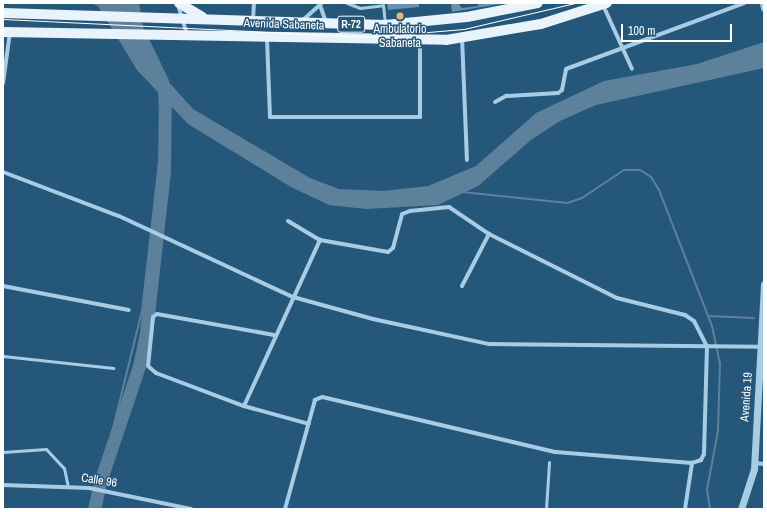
<!DOCTYPE html>
<style>
body{margin:0}
#map{position:relative;width:767px;height:512px;overflow:hidden;background:#25577b;font-family:"Archivo Narrow",sans-serif}
div>[style]{position:absolute}
[style*='--x']{left:calc(var(--x)*1px);top:calc(var(--y)*1px);width:calc(var(--w)*1px);rotate:calc(var(--a)*1deg)}
.water>*{inset:0;background:#5d819a}
.stream>*{height:2px;margin:-1px;padding:0 1px;transform-origin:1px;border-radius:1px;background:#5d819a}
.river>*{height:13px;margin:-6.5px;padding:0 6.5px;transform-origin:6.5px;border-radius:6.5px;background:#5d819a}
.building>*{inset:0;background:#6592b0}
.service>*{height:3px;margin:-1.5px;padding:0 1.5px;transform-origin:1.5px;border-radius:1.5px;background:#a8cce4}
.minor>*{height:4px;margin:-2px;padding:0 2px;transform-origin:2px;border-radius:2px;background:#a8cce4}
.tertiary>*{height:7px;margin:-3.5px;padding:0 3.5px;transform-origin:3.5px;border-radius:3.5px;background:#a8cce4}
.primary>*{height:10px;margin:-5px;padding:0 5px;transform-origin:5px;border-radius:5px;background:#e8f3fc}
.tram>*{height:1px;margin:-0.5px;padding:0 0.5px;transform-origin:0.5px;border-radius:0.5px;background:#fff}
.dots>*{width:11px;height:11px;translate:-50% -50%;box-sizing:border-box;border:2px solid #25577b;border-radius:50%}
span{translate:-50% -50%;white-space:nowrap;text-align:center;line-height:1.15;-webkit-text-stroke:3px #25577b;paint-order:stroke}
.shield-label span{padding:1px 3px;background:#25577b;border:1px solid;border-radius:3px;-webkit-text-stroke-width:0}
.shield-label{font-size:11px;color:#fff;font-weight:700}
.street-label{font-size:12px;color:#fff}
.poi-label{font-size:12px;color:#fff}
.frame{position:absolute;inset:0;border:4px solid #fff;pointer-events:none}
.scale{position:absolute;left:621px;top:24px;width:111px;height:18px;box-sizing:border-box;border:2px solid #fff;border-top:0;padding-left:5px;font-size:12px;line-height:14px;white-space:nowrap;color:#fff;-webkit-text-stroke:3px #25577b;paint-order:stroke}
</style>
<div id="map">
<div class="water">
<div style="clip-path:polygon(90px 3px,139px 3px,149px 60px,193px 109px,310px 178px,339px 189px,383px 191px,428px 186px,476px 166px,536px 113px,604px 81px,697px 64px,764px 42px,764px 68px,596px 105px,560px 121px,531px 140px,478px 186px,438px 205px,366px 209px,329px 205px,291px 187px,188px 124px,137px 70px,98px 6px)"></div>
</div>
<div class="stream">
<div style="--x:462;--y:192;--w:106;--a:6"></div>
<div style="--x:567;--y:203;--w:16;--a:-18"></div>
<div style="--x:582;--y:198;--w:50;--a:-33.7"></div>
<div style="--x:624;--y:170;--w:16;--a:0"></div>
<div style="--x:640;--y:170;--w:13;--a:32"></div>
<div style="--x:651;--y:177;--w:15;--a:58"></div>
<div style="--x:659;--y:190;--w:146;--a:68.7"></div>
<div style="--x:712;--y:326;--w:38;--a:78"></div>
<div style="--x:720;--y:363;--w:68;--a:91.7"></div>
<div style="--x:718;--y:431;--w:60;--a:100.6"></div>
<div style="--x:707;--y:490;--w:19;--a:81"></div>
<div style="--x:708;--y:316;--w:46;--a:2.5"></div>
<div style="--x:93;--y:509;--w:204;--a:-76.1"></div>
<div style="--x:142;--y:311;--w:176;--a:-83.5"></div>
<div style="--x:162;--y:136;--w:43;--a:-94"></div>
</div>
<div class="river">
<div style="--x:141;--y:38;--w:48;--a:64"></div>
<div style="--x:94;--y:509;--w:31;--a:-77"></div>
<div style="--x:101;--y:479;--w:119;--a:-71.4"></div>
<div style="--x:139;--y:366;--w:35;--a:-78"></div>
<div style="--x:146;--y:332;--w:162;--a:-83.6"></div>
<div style="--x:164;--y:171;--w:82;--a:-89.3"></div>
</div>
<div class="building">
<div style="clip-path:polygon(387px 3px,419px 3px,419px 7px,388px 10px)"></div>
<div style="clip-path:polygon(451px 3px,458px 3px,462px 8px,478px 6px,478px 3px,500px 4px,452px 12px)"></div>
</div>
<div class="service">
<div style="--x:347;--y:3;--w:14;--a:21"></div>
<div style="--x:360;--y:8;--w:23;--a:-7"></div>
<div style="--x:383;--y:5;--w:18;--a:84"></div>
<div style="--x:3;--y:356;--w:111;--a:6.2"></div>
<div style="--x:3;--y:452;--w:43;--a:-4"></div>
<div style="--x:46;--y:449;--w:26;--a:47"></div>
<div style="--x:64;--y:468;--w:19;--a:78"></div>
<div style="--x:546;--y:509;--w:47;--a:-86.3"></div>
</div>
<div class="minor">
<div style="--x:178;--y:5;--w:31;--a:73"></div>
<div style="--x:320;--y:5;--w:18;--a:71"></div>
<div style="--x:603;--y:5;--w:70;--a:65.6"></div>
<div style="--x:303;--y:20;--w:25;--a:-42"></div>
<div style="--x:253;--y:21;--w:18;--a:-87"></div>
<div style="--x:462;--y:37;--w:123;--a:87.7"></div>
<div style="--x:267;--y:39;--w:78;--a:87.8"></div>
<div style="--x:270;--y:117;--w:150;--a:0"></div>
<div style="--x:420;--y:117;--w:77;--a:-90"></div>
<div style="--x:3;--y:83;--w:51;--a:-82.2"></div>
<div style="--x:495;--y:102;--w:13;--a:-29"></div>
<div style="--x:506;--y:96;--w:52;--a:-3.3"></div>
<div style="--x:558;--y:93;--w:5;--a:-37"></div>
<div style="--x:562;--y:90;--w:21;--a:-79"></div>
<div style="--x:566;--y:69;--w:190;--a:-20.3"></div>
<div style="--x:3;--y:172;--w:124;--a:20.8"></div>
<div style="--x:119;--y:216;--w:192;--a:25"></div>
<div style="--x:293;--y:297;--w:83;--a:15.4"></div>
<div style="--x:373;--y:319;--w:119;--a:12.2"></div>
<div style="--x:489;--y:344;--w:272;--a:0.6"></div>
<div style="--x:288;--y:221;--w:37;--a:31"></div>
<div style="--x:3;--y:286;--w:128;--a:10.8"></div>
<div style="--x:462;--y:286;--w:59;--a:-62.6"></div>
<div style="--x:274;--y:335;--w:119;--a:-169.8"></div>
<div style="--x:157;--y:314;--w:5;--a:143"></div>
<div style="--x:153;--y:317;--w:49;--a:95.8"></div>
<div style="--x:148;--y:366;--w:11;--a:41"></div>
<div style="--x:156;--y:373;--w:94;--a:20.6"></div>
<div style="--x:244;--y:406;--w:67;--a:15.5"></div>
<div style="--x:244;--y:406;--w:183;--a:-65.4"></div>
<div style="--x:320;--y:240;--w:69;--a:10"></div>
<div style="--x:388;--y:252;--w:6;--a:-39"></div>
<div style="--x:393;--y:248;--w:35;--a:-75"></div>
<div style="--x:402;--y:214;--w:9;--a:-21"></div>
<div style="--x:410;--y:211;--w:39;--a:-6"></div>
<div style="--x:449;--y:207;--w:48;--a:34"></div>
<div style="--x:489;--y:234;--w:143;--a:26.6"></div>
<div style="--x:617;--y:298;--w:70;--a:14"></div>
<div style="--x:685;--y:315;--w:11;--a:34"></div>
<div style="--x:694;--y:321;--w:28;--a:63"></div>
<div style="--x:707;--y:346;--w:108;--a:91.6"></div>
<div style="--x:704;--y:454;--w:7;--a:117"></div>
<div style="--x:701;--y:460;--w:9;--a:162"></div>
<div style="--x:692;--y:463;--w:137;--a:-175.4"></div>
<div style="--x:555;--y:452;--w:239;--a:-166.7"></div>
<div style="--x:322;--y:397;--w:8;--a:157"></div>
<div style="--x:315;--y:400;--w:113;--a:105.4"></div>
<div style="--x:754;--y:463;--w:10;--a:6"></div>
<div style="--x:3;--y:485;--w:86;--a:2"></div>
<div style="--x:89;--y:488;--w:104;--a:11.6"></div>
<div style="--x:685;--y:509;--w:47;--a:-81.3"></div>
</div>
<div class="tertiary">
<div style="--x:763;--y:3;--w:5;--a:79"></div>
<div style="--x:741;--y:509;--w:42;--a:-72"></div>
<div style="--x:754;--y:469;--w:185;--a:-86.9"></div>
</div>
<div class="primary">
<div style="--x:179;--y:3;--w:27;--a:31"></div>
<div style="--x:3;--y:13;--w:382;--a:1.8"></div>
<div style="--x:385;--y:25;--w:82;--a:-5.6"></div>
<div style="--x:467;--y:17;--w:72;--a:-11.2"></div>
<div style="--x:3;--y:32;--w:443;--a:1"></div>
<div style="--x:446;--y:40;--w:96;--a:-9.6"></div>
<div style="--x:541;--y:24;--w:69;--a:-17.7"></div>
</div>
<div class="tram">
<div style="--x:3;--y:19;--w:366;--a:2.8"></div>
<div style="--x:369;--y:37;--w:95;--a:-4.8"></div>
<div style="--x:464;--y:29;--w:114;--a:-13.2"></div>
</div>
<div class="dots">
<div style="left:400px;top:16px;background:#eeb56d"></div>
</div>
<div class="shield-label">
<span style="left:351px;top:24px">R-72</span>
</div>
<div class="street-label">
<span style="left:284px;top:25px;rotate:2deg">Avenida Sabaneta</span>
<span style="left:747px;top:397px;rotate:-86deg">Avenida 19</span>
<span style="left:99px;top:481px;rotate:9deg">Calle 96</span>
</div>
<div class="poi-label">
<span style="left:400px;top:37px">Ambulatorio<br>Sabaneta</span>
</div>
<div class="frame"></div>
<div class="scale">100 m</div>
</div>
